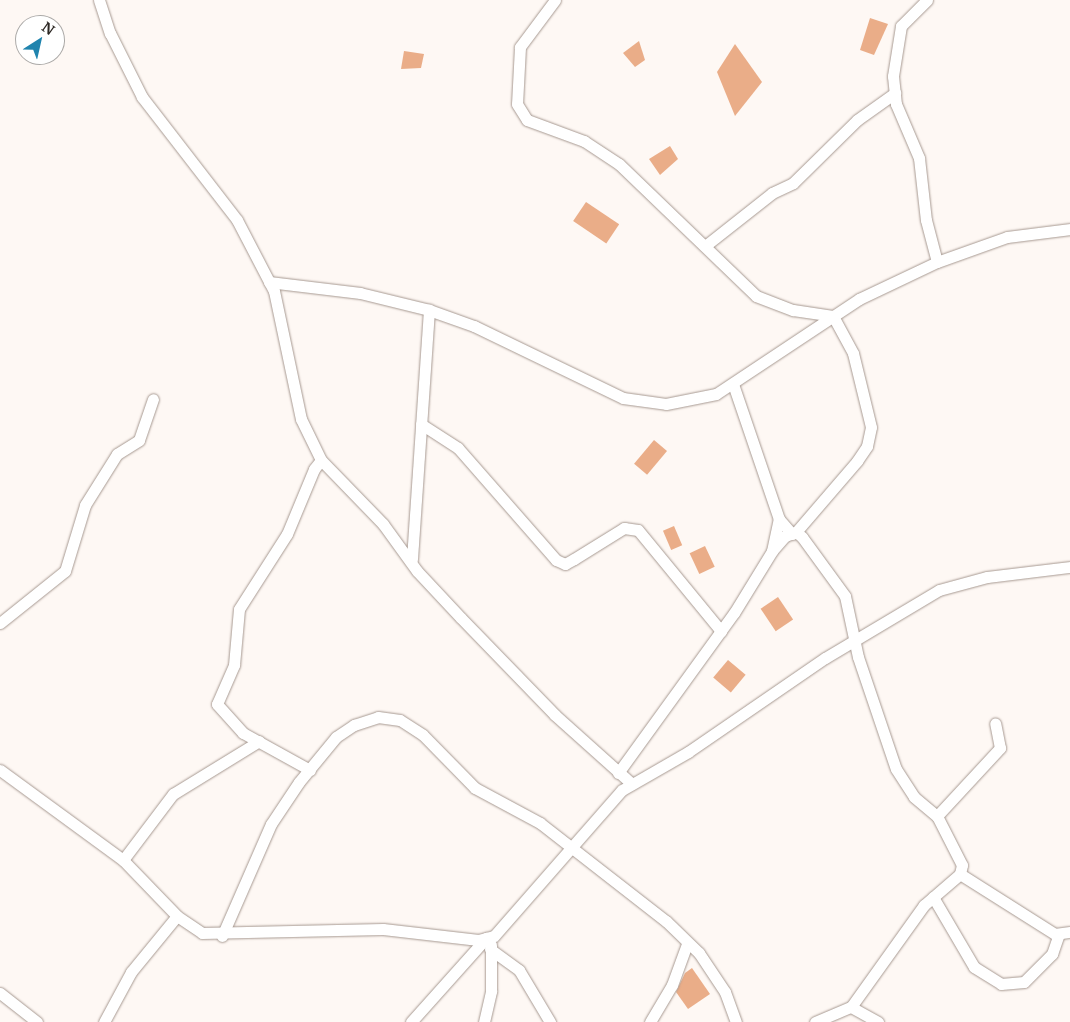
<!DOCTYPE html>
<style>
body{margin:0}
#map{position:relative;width:1070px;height:1022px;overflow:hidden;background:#fef8f4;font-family:Merriweather,serif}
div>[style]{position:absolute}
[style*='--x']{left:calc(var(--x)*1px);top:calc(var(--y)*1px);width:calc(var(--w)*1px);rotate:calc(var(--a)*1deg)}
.building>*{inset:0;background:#eaad88;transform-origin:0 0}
.roads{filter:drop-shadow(0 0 1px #a79991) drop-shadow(0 0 1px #a79991)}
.minor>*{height:11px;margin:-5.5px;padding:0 5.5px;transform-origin:5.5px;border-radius:5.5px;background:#fff}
span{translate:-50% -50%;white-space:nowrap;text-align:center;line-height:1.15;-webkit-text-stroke:4.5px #fff;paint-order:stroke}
.north{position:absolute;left:15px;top:15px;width:50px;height:50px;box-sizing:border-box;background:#fff;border:1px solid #aba9a7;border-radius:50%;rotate:35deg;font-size:14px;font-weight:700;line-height:20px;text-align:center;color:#2d2824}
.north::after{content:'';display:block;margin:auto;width:18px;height:22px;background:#2084ae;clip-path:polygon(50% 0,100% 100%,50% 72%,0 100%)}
</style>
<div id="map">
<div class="building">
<div style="clip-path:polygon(870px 18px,888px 24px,874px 55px,860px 50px)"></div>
<div style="clip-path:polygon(639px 41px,645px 60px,635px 67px,623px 53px)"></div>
<div style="clip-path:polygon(735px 44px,762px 82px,735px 116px,717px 72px)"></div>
<div style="clip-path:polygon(404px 51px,424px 54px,421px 68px,401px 69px)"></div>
<div style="clip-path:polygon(670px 146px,678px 159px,660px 175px,649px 159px)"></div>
<div style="left:586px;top:202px;width:40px;height:23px;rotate:34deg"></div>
<div style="left:654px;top:440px;width:17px;height:31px;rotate:40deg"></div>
<div style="left:674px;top:526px;width:21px;height:12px;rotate:67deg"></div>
<div style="left:705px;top:546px;width:23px;height:17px;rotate:65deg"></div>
<div style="left:778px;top:597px;width:27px;height:21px;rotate:56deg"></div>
<div style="left:728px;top:660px;width:23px;height:23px;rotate:40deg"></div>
<div style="clip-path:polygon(692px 968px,710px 994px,688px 1009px,676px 992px,685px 973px)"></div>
</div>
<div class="roads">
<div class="minor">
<div style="--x:99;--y:0;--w:35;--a:72"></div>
<div style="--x:110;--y:33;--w:72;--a:63.4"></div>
<div style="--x:142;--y:97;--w:155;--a:52.3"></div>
<div style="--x:237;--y:220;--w:80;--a:62.5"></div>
<div style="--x:274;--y:291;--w:131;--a:78.1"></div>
<div style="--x:301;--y:419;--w:46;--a:64"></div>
<div style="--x:321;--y:460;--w:89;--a:45.9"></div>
<div style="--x:383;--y:524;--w:58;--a:54.1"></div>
<div style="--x:417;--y:571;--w:64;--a:46.9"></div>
<div style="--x:461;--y:618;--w:135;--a:45.9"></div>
<div style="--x:555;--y:715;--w:103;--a:41.9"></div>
<div style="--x:555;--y:0;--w:59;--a:126.7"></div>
<div style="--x:520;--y:47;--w:57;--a:93"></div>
<div style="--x:517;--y:104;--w:19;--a:58"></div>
<div style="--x:527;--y:120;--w:61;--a:20.2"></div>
<div style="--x:584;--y:141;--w:42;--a:33.3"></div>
<div style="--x:619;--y:164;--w:190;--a:43.9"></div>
<div style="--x:756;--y:296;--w:40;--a:21"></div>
<div style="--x:793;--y:310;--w:40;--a:8.5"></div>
<div style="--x:927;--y:0;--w:37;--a:135"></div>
<div style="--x:901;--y:26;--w:51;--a:99.1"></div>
<div style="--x:893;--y:76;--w:28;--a:84"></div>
<div style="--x:896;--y:104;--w:59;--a:66.9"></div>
<div style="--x:919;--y:158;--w:62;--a:83.6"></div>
<div style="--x:926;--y:220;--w:43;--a:75.3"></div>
<div style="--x:705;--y:246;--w:85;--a:-38.3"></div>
<div style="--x:772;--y:193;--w:23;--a:-25"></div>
<div style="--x:793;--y:183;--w:90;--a:-44.5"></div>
<div style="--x:857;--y:120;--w:47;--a:-35.4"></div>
<div style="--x:269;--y:282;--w:92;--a:6.9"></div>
<div style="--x:360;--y:293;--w:71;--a:13.8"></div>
<div style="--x:429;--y:310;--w:48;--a:19.6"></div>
<div style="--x:474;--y:326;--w:165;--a:25.8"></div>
<div style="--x:623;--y:398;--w:43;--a:7.9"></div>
<div style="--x:666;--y:404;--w:51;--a:-11.3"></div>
<div style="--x:716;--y:394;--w:172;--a:-33.6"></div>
<div style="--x:859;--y:299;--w:86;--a:-25.4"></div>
<div style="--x:937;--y:262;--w:74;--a:-19.7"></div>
<div style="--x:1007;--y:237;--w:64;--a:-7.2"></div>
<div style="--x:733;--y:384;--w:143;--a:71.2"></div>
<div style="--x:779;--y:519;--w:20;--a:49"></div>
<div style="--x:421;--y:424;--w:44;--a:33"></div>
<div style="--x:458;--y:448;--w:149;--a:48.8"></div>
<div style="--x:556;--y:560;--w:10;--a:24"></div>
<div style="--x:565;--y:564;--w:10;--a:-29"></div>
<div style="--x:574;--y:559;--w:59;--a:-31.8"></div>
<div style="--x:624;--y:528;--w:14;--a:8"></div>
<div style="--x:638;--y:530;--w:131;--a:50.6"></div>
<div style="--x:796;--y:532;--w:94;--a:-49.3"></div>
<div style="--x:857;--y:461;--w:18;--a:-56"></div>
<div style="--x:867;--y:446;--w:19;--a:-78"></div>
<div style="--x:871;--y:427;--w:76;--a:-103.7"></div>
<div style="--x:853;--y:353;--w:42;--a:-118.4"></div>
<div style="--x:772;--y:551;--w:33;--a:-78"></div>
<div style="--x:412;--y:559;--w:250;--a:-86.1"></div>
<div style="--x:0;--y:623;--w:83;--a:-38.7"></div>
<div style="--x:65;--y:571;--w:69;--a:-73.1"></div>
<div style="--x:85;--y:505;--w:60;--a:-57.9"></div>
<div style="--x:117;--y:454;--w:26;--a:-32"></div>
<div style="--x:139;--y:440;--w:43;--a:-71.1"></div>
<div style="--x:0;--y:770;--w:152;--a:36.2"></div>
<div style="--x:123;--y:860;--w:78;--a:46"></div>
<div style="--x:177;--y:916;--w:30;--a:34"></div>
<div style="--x:202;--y:933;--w:181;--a:-1.3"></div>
<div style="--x:383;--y:929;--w:96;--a:6.6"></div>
<div style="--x:478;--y:940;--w:16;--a:-14"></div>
<div style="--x:494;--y:936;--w:194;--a:-48.8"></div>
<div style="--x:622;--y:790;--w:76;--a:-29.9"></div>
<div style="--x:688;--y:752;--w:166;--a:-34.5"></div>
<div style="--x:825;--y:658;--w:133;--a:-30.8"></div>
<div style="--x:939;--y:590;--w:50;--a:-15.2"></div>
<div style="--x:987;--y:577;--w:84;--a:-6.9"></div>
<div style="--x:310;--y:770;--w:77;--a:-151.1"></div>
<div style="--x:243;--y:733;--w:39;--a:-132"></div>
<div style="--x:217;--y:704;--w:43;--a:-66.4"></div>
<div style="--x:234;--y:665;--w:56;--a:-84.9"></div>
<div style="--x:239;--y:609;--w:89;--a:-57.4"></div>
<div style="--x:287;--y:534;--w:70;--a:-67.4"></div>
<div style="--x:314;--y:469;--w:11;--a:-52"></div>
<div style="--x:618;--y:773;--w:198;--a:-54.1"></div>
<div style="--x:734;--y:613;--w:73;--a:-58.5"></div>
<div style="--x:772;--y:551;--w:20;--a:-49"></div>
<div style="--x:785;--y:536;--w:12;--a:-20"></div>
<div style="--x:796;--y:532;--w:8;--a:40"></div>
<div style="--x:802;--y:537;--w:73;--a:53.9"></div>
<div style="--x:845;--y:596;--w:62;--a:78"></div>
<div style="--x:858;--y:657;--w:118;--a:71.3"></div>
<div style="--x:896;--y:769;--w:33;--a:57"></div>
<div style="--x:914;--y:797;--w:30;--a:40"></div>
<div style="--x:937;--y:816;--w:55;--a:63"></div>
<div style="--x:962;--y:865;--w:9;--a:103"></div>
<div style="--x:960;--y:874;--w:48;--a:139.3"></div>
<div style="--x:924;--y:905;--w:125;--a:125.6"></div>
<div style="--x:937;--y:816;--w:93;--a:-47.2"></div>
<div style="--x:1000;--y:748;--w:25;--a:-101"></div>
<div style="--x:123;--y:860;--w:83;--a:-52.9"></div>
<div style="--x:173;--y:794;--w:101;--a:-31.6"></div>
<div style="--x:960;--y:874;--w:112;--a:32.3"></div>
<div style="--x:1055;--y:934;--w:15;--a:-8"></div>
<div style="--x:933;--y:897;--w:81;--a:59.6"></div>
<div style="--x:974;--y:967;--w:32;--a:32"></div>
<div style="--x:1001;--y:984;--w:23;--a:-5"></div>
<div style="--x:1024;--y:982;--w:40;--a:-45"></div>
<div style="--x:1052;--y:954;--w:21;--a:-71"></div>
<div style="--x:222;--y:936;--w:122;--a:-66.4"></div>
<div style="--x:271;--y:824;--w:50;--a:-56.3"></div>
<div style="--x:299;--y:782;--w:58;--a:-50.6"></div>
<div style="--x:336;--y:737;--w:22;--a:-34"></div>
<div style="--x:354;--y:725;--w:25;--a:-18"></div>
<div style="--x:378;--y:717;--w:22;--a:8"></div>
<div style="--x:400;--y:720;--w:27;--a:33"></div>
<div style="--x:423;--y:735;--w:74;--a:45.5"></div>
<div style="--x:475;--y:788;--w:74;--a:28.3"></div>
<div style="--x:540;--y:823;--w:160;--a:37.9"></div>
<div style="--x:666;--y:921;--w:46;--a:44.1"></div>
<div style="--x:699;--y:953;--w:47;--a:56.3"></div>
<div style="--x:725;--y:992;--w:32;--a:70"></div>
<div style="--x:490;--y:949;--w:36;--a:36"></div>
<div style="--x:519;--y:970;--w:61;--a:59.2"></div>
<div style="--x:0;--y:993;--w:47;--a:38.1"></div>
<div style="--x:104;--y:1022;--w:57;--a:-61.6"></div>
<div style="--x:131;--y:972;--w:72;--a:-50.6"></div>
<div style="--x:411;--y:1022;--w:113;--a:-48.2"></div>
<div style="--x:484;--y:1022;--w:32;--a:-77"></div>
<div style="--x:491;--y:991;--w:46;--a:-90"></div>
<div style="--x:650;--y:1022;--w:43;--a:-59.3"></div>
<div style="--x:672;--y:985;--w:44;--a:-69.9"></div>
<div style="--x:815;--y:1022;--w:39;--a:-23"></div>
<div style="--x:851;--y:1007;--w:31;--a:29"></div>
</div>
</div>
<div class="north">N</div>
</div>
